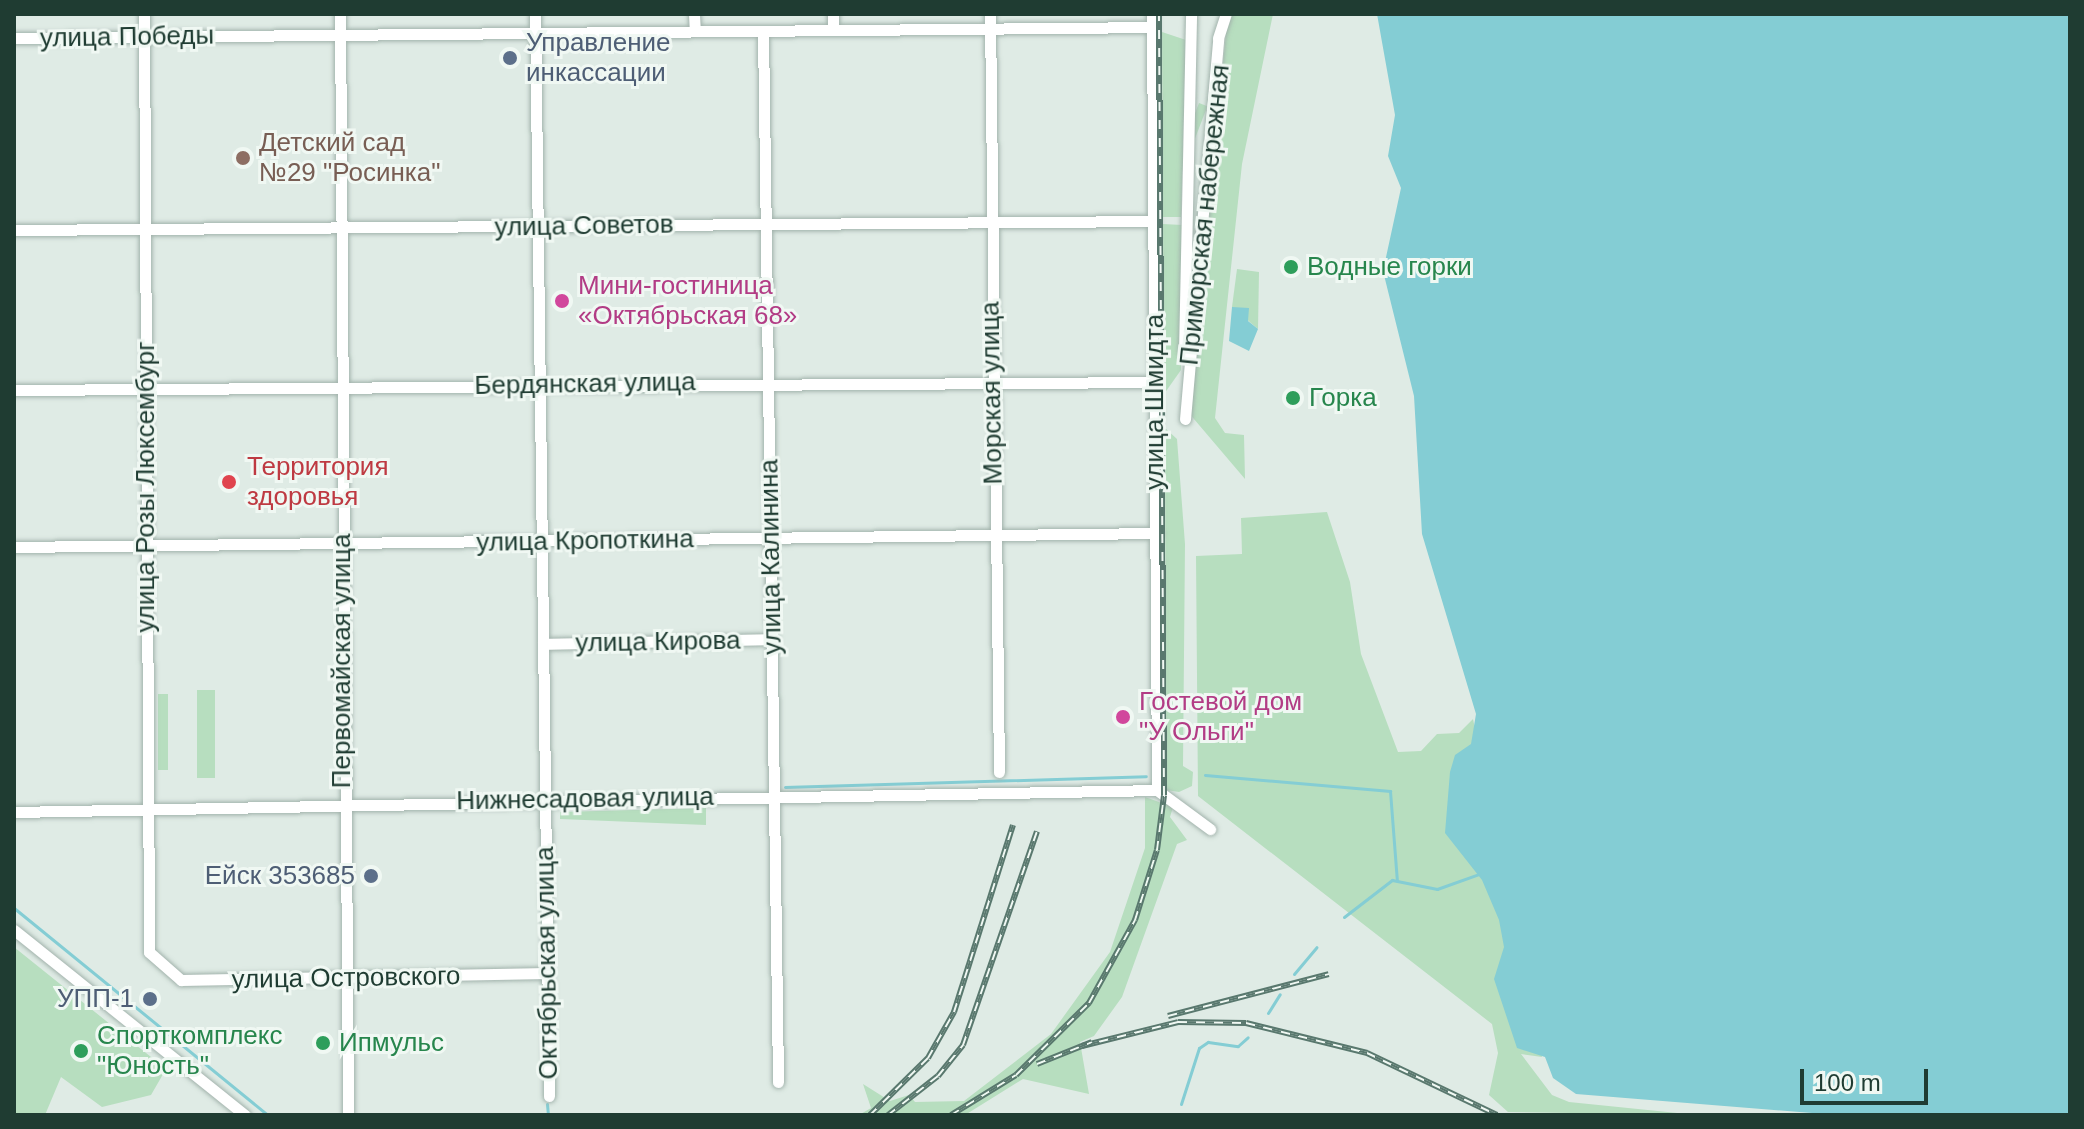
<!DOCTYPE html>
<meta charset="utf-8">
<style>
body{margin:0}
#map{position:relative;width:2084px;height:1129px;overflow:hidden;background:#dfebe5;font-family:Arial,sans-serif}
div>[style]{position:absolute}
[style*='--x']{left:calc(var(--x)*1px);top:calc(var(--y)*1px);width:calc(var(--w)*1px);rotate:calc(var(--a)*1deg)}
.green>*{inset:0;background:#b7debf;transform-origin:0 0}
.water>*{inset:0;background:#84cdd4}
.stream>*{height:3px;margin:-1.5px;padding:0 1.5px;transform-origin:1.5px;border-radius:1.5px;background:#84cdd4}
.roads{filter:drop-shadow(0 0 2px #a2b3ac) drop-shadow(0 0 2px #a2b3ac)}
.minor>*{height:11px;margin:-5.5px;padding:0 5.5px;transform-origin:5.5px;border-radius:5.5px;background:#fff}
.rail>*{height:6px;margin-top:-3px;transform-origin:0;background:repeating-linear-gradient(90deg,#f0f8f3 0 9px,#59786e 0 18px);box-sizing:border-box;border-block:2px solid #59786e}
.dots>*{width:22px;height:22px;translate:-50% -50%;box-sizing:border-box;border:4px solid #f0f8f3;border-radius:50%}
span{translate:-50% -50%;white-space:nowrap;text-align:center;line-height:1.15;-webkit-text-stroke:6px #f0f8f3;paint-order:stroke}
.street-label{font-size:26px;color:#1f3c32}
.service-label{font-size:26px;color:#4e5e75}
.left{translate:0 -50%;text-align:left}
.right{translate:-100% -50%;text-align:right}
.education-label{font-size:26px;color:#785e54}
.leisure-label{font-size:26px;color:#27864d}
.hotel-label{font-size:26px;color:#b23c85}
.health-label{font-size:26px;color:#be3a42}
.frame{position:absolute;inset:0;border:16px solid #1f3c32;pointer-events:none}
.scale{position:absolute;left:1800px;top:1069px;width:128px;height:36px;box-sizing:border-box;border:4px solid #1f3c32;border-top:0;padding-left:10px;font-size:24px;line-height:28px;white-space:nowrap;color:#1f3c32;-webkit-text-stroke:6px #f0f8f3;paint-order:stroke}
</style>
<div id="map">
<div class="green">
<div style="clip-path:polygon(1228px 14px,1273px 14px,1242px 164px,1215px 418px,1225px 433px,1244px 435px,1245px 479px,1188px 412px)"></div>
<div style="clip-path:polygon(1162px 32px,1186px 40px,1181px 217px,1163px 217px)"></div>
<div style="left:1199px;top:103px;width:9px;height:112px;rotate:21deg"></div>
<div style="clip-path:polygon(1163px 224px,1182px 225px,1181px 370px,1164px 394px)"></div>
<div style="clip-path:polygon(1237px 269px,1259px 272px,1258px 329px,1232px 307px)"></div>
<div style="clip-path:polygon(1165px 428px,1177px 439px,1185px 544px,1183px 766px,1193px 772px,1192px 786px,1179px 792px,1166px 790px)"></div>
<div style="clip-path:polygon(1327px 512px,1350px 582px,1361px 654px,1398px 752px,1421px 751px,1437px 734px,1459px 733px,1473px 719px,1542px 1057px,1521px 1054px,1552px 1095px,1569px 1102px,1697px 1115px,1508px 1112px,1489px 1095px,1498px 1053px,1492px 1024px,1198px 796px,1196px 556px,1242px 554px,1241px 518px)"></div>
<div style="left:215px;top:690px;width:88px;height:18px;rotate:90deg"></div>
<div style="left:158px;top:694px;width:10px;height:76px"></div>
<div style="clip-path:polygon(1145px 797px,1173px 807px,1170px 817px,1187px 840px,1177px 844px,1122px 997px,1094px 1036px,1080px 1042px,1089px 1094px,1023px 1079px,965px 1115px,859px 1115px,871px 1108px,863px 1084px,890px 1101px,909px 1095px,915px 1102px,964px 1101px,1051px 1034px,1110px 952px,1145px 848px)"></div>
<div style="clip-path:polygon(706px 808px,706px 825px,560px 819px,560px 812px)"></div>
<div style="clip-path:polygon(14px 947px,166px 1069px,151px 1095px,102px 1107px,61px 1077px,45px 1115px,14px 1115px)"></div>
</div>
<div class="water">
<div style="clip-path:polygon(1377px 14px,2070px 14px,2070px 1115px,1837px 1115px,1576px 1094px,1553px 1078px,1545px 1057px,1517px 1048px,1494px 979px,1504px 947px,1499px 920px,1482px 880px,1445px 833px,1450px 772px,1455px 755px,1471px 744px,1476px 714px,1422px 534px,1414px 396px,1383px 271px,1401px 188px,1388px 156px,1395px 115px)"></div>
<div style="clip-path:polygon(1232px 307px,1249px 308px,1248px 321px,1258px 329px,1249px 351px,1229px 341px)"></div>
</div>
<div class="stream">
<div style="--x:1205;--y:775;--w:186;--a:4.9"></div>
<div style="--x:1390;--y:791;--w:90;--a:85.6"></div>
<div style="--x:785;--y:787;--w:361;--a:-1.7"></div>
<div style="--x:14;--y:908;--w:328;--a:39.2"></div>
<div style="--x:1344;--y:917;--w:61;--a:-37.6"></div>
<div style="--x:1392;--y:880;--w:46;--a:11.3"></div>
<div style="--x:1437;--y:889;--w:45;--a:-19.7"></div>
<div style="--x:1294;--y:974;--w:35;--a:-50"></div>
<div style="--x:1268;--y:1013;--w:22;--a:-58"></div>
<div style="--x:547;--y:1104;--w:11;--a:85"></div>
<div style="--x:1181;--y:1104;--w:59;--a:-72.2"></div>
<div style="--x:1199;--y:1048;--w:11;--a:-34"></div>
<div style="--x:1208;--y:1042;--w:30;--a:8"></div>
<div style="--x:1238;--y:1046;--w:13;--a:-42"></div>
</div>
<div class="roads">
<div class="minor">
<div style="--x:144;--y:14;--w:938;--a:89.69"></div>
<div style="--x:149;--y:952;--w:43;--a:41.2"></div>
<div style="--x:181;--y:980;--w:366;--a:-1.1"></div>
<div style="--x:340;--y:14;--w:1101;--a:89.58"></div>
<div style="--x:535;--y:14;--w:1082;--a:89.26"></div>
<div style="--x:694;--y:14;--w:17;--a:87"></div>
<div style="--x:833;--y:14;--w:16;--a:90"></div>
<div style="--x:990;--y:14;--w:758;--a:89.32"></div>
<div style="--x:1152;--y:14;--w:776;--a:89.63"></div>
<div style="--x:763;--y:31;--w:1051;--a:89.18"></div>
<div style="--x:14;--y:38;--w:1138;--a:-0.55"></div>
<div style="--x:14;--y:230;--w:1140;--a:-0.45"></div>
<div style="--x:1184;--y:352;--w:338;--a:-88.8"></div>
<div style="--x:14;--y:390;--w:1141;--a:-0.4"></div>
<div style="--x:1185;--y:419;--w:382;--a:-85"></div>
<div style="--x:1218;--y:38;--w:25;--a:-72"></div>
<div style="--x:14;--y:547;--w:1143;--a:-0.7"></div>
<div style="--x:543;--y:644;--w:230;--a:-1.2"></div>
<div style="--x:1157;--y:790;--w:66;--a:36.3"></div>
<div style="--x:14;--y:812;--w:1143;--a:-1.1"></div>
<div style="--x:14;--y:930;--w:296;--a:38.7"></div>
</div>
</div>
<div class="rail">
<div style="--x:1168;--y:1016;--w:166;--a:-14.6"></div>
<div style="--x:1082;--y:1046;--w:99;--a:-14"></div>
<div style="--x:1178;--y:1022;--w:68;--a:0.8"></div>
<div style="--x:1246;--y:1023;--w:125;--a:13.9"></div>
<div style="--x:1367;--y:1053;--w:144;--a:25.5"></div>
<div style="--x:1037;--y:1064;--w:59;--a:-21.8"></div>
<div style="--x:870;--y:1115;--w:81;--a:-44.5"></div>
<div style="--x:928;--y:1058;--w:53;--a:-60.5"></div>
<div style="--x:954;--y:1012;--w:196;--a:-72.5"></div>
<div style="--x:888;--y:1115;--w:63;--a:-38"></div>
<div style="--x:938;--y:1076;--w:40;--a:-51"></div>
<div style="--x:963;--y:1045;--w:226;--a:-70.9"></div>
<div style="--x:951;--y:1115;--w:76;--a:-31.6"></div>
<div style="--x:1016;--y:1075;--w:103;--a:-44.6"></div>
<div style="--x:1089;--y:1003;--w:95;--a:-61"></div>
<div style="--x:1135;--y:920;--w:73;--a:-72.6"></div>
<div style="--x:1157;--y:850;--w:55;--a:-82.7"></div>
<div style="--x:1164;--y:795;--w:781;--a:-90.37"></div>
</div>
<div class="dots">
<div style="left:510px;top:58px;background:#5c6f8a"></div>
<div style="left:243px;top:158px;background:#8d6e63"></div>
<div style="left:1291px;top:267px;background:#2e9e5b"></div>
<div style="left:562px;top:301px;background:#d1479c"></div>
<div style="left:1293px;top:398px;background:#2e9e5b"></div>
<div style="left:229px;top:482px;background:#e0444e"></div>
<div style="left:1123px;top:717px;background:#d1479c"></div>
<div style="left:371px;top:876px;background:#5c6f8a"></div>
<div style="left:150px;top:999px;background:#5c6f8a"></div>
<div style="left:323px;top:1043px;background:#2e9e5b"></div>
<div style="left:81px;top:1051px;background:#2e9e5b"></div>
</div>
<div class="street-label">
<span style="left:127px;top:37px;rotate:-1deg">улица Победы</span>
<span style="left:1205px;top:215px;rotate:-84deg">Приморская набережная</span>
<span style="left:584px;top:226px;rotate:-1deg">улица Советов</span>
<span style="left:585px;top:384px;rotate:-1deg">Бердянская улица</span>
<span style="left:992px;top:393px;rotate:-91deg">Морская улица</span>
<span style="left:1155px;top:402px;rotate:-90deg">улица Шмидта</span>
<span style="left:146px;top:487px;rotate:-90deg">улица Розы Люксембург</span>
<span style="left:585px;top:541px;rotate:-1deg">улица Кропоткина</span>
<span style="left:771px;top:557px;rotate:-91deg">улица Калинина</span>
<span style="left:658px;top:642px;rotate:-1deg">улица Кирова</span>
<span style="left:342px;top:661px;rotate:-90deg">Первомайская улица</span>
<span style="left:585px;top:799px;rotate:-1deg">Нижнесадовая улица</span>
<span style="left:547px;top:963px;rotate:-91deg">Октябрьская улица</span>
<span style="left:346px;top:978px;rotate:-1deg">улица Островского</span>
</div>
<div class="service-label">
<span class="left" style="left:526px;top:58px">Управление<br>инкассации</span>
<span class="right" style="left:355px;top:876px">Ейск 353685</span>
<span class="right" style="left:134px;top:999px">УПП-1</span>
</div>
<div class="education-label">
<span class="left" style="left:259px;top:158px">Детский сад<br>№29 "Росинка"</span>
</div>
<div class="leisure-label">
<span class="left" style="left:1307px;top:267px">Водные горки</span>
<span class="left" style="left:1309px;top:398px">Горка</span>
<span class="left" style="left:97px;top:1051px">Спорткомплекс<br>"Юность"</span>
<span class="left" style="left:339px;top:1043px">Ипмульс</span>
</div>
<div class="hotel-label">
<span class="left" style="left:578px;top:301px">Мини-гостиница<br>«Октябрьская 68»</span>
<span class="left" style="left:1139px;top:717px">Гостевой дом<br>"У Ольги"</span>
</div>
<div class="health-label">
<span class="left" style="left:247px;top:482px">Территория<br>здоровья</span>
</div>
<div class="frame"></div>
<div class="scale">100 m</div>
</div>
